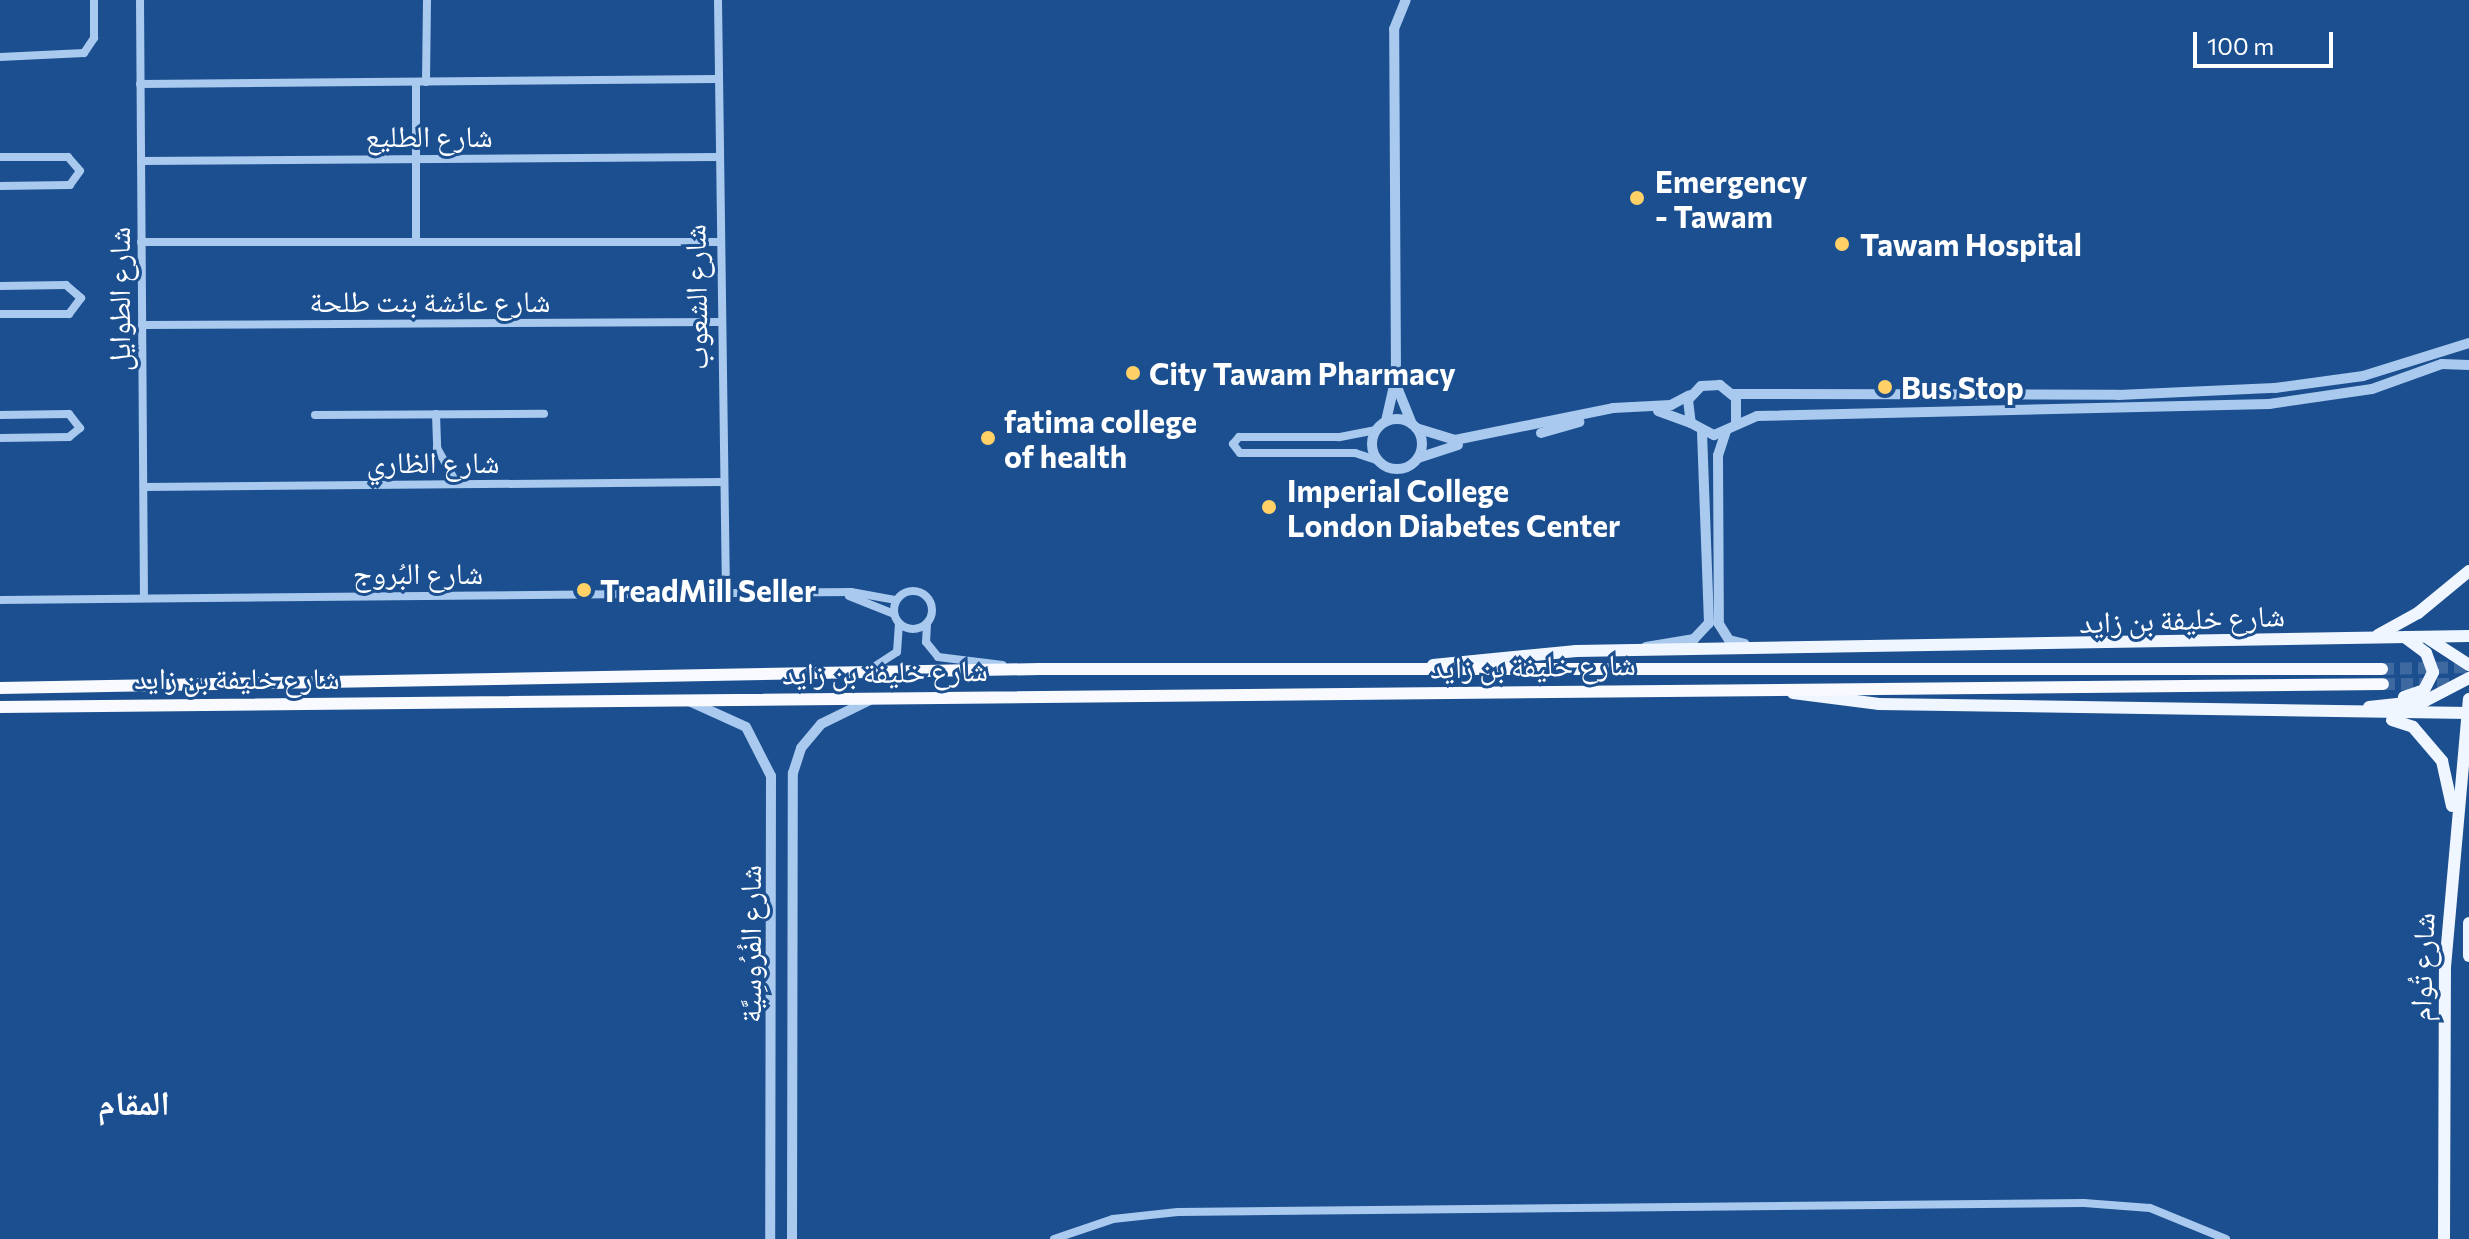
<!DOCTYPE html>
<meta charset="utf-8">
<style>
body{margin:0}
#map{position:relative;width:2469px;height:1239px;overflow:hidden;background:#1b4f8f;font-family:Commissioner,"Noto Naskh Arabic",sans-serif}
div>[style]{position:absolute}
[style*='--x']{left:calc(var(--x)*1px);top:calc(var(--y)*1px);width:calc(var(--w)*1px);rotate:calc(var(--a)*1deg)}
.trunk-tunnel>*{height:12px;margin-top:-6px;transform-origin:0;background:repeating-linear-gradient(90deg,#3d69a0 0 12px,transparent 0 18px)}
.minor>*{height:8px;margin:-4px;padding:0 4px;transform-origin:4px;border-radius:4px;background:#a9c9ee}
.minor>.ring{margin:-4px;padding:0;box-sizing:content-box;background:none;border:8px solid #a9c9ee;border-radius:50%}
.tertiary>*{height:10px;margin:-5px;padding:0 5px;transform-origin:5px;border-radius:5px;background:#a9c9ee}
.tertiary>.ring{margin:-5px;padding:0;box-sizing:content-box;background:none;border:10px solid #a9c9ee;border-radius:50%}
.primary>*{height:12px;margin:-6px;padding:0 6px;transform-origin:6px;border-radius:6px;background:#f0f6ff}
.trunk>*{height:12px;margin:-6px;padding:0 6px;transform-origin:6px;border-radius:6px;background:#f8faff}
.dots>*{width:22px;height:22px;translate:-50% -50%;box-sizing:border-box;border:4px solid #1b4f8f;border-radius:50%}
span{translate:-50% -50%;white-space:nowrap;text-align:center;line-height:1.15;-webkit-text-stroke:6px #1b4f8f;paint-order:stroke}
.street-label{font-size:30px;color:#fff}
.poi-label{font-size:30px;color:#fff;font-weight:700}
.left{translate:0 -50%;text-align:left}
.quarter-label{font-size:34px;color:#fff;font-weight:700}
.scale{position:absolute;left:2193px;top:32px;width:140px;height:36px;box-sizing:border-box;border:4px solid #fff;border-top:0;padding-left:10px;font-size:24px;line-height:28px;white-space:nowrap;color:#fff;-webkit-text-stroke:6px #1b4f8f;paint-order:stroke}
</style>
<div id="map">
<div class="trunk-tunnel">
<div style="--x:2382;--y:669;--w:87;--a:-1.3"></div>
<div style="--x:2383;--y:684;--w:76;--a:0"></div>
</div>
<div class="minor">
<div style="--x:140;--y:0;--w:598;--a:89.62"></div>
<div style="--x:718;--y:0;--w:593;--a:89.23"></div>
<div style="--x:0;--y:57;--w:84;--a:-2.7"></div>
<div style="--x:84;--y:53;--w:18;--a:-56"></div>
<div style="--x:94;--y:38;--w:38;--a:-90"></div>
<div style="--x:426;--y:82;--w:82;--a:-89.3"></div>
<div style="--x:140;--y:84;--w:578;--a:-0.5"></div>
<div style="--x:0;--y:157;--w:68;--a:0"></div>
<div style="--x:68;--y:157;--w:18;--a:49"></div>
<div style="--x:80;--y:171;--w:17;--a:126"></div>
<div style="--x:70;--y:185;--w:70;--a:179.2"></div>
<div style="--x:141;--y:161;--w:577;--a:-0.4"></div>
<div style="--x:141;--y:242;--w:577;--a:0"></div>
<div style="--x:416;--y:242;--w:160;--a:-90"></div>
<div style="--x:0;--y:286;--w:66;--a:-0.9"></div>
<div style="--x:66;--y:285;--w:20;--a:41"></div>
<div style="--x:81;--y:298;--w:20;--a:127"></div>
<div style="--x:69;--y:314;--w:69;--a:180"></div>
<div style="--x:142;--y:325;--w:577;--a:-0.3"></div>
<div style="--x:436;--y:414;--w:34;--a:88"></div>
<div style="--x:437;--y:448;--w:41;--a:60.9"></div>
<div style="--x:0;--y:415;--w:69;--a:-0.8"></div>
<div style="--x:69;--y:414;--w:18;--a:52"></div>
<div style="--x:80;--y:428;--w:14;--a:141"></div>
<div style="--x:69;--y:437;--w:69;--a:179.2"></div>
<div style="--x:315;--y:415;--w:229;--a:-0.3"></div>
<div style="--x:1376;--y:430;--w:38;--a:169"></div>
<div style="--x:1339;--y:437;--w:100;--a:180"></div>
<div style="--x:1239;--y:437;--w:9;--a:131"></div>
<div style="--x:1233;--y:444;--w:11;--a:52"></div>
<div style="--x:1240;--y:453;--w:115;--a:0"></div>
<div style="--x:1355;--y:453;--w:23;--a:18"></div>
<div style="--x:144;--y:487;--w:579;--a:-0.49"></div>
<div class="ring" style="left:894px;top:591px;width:30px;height:30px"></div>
<div style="--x:849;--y:596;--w:48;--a:21.8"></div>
<div style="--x:0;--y:600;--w:851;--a:-0.54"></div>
<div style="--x:851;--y:592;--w:46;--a:10.1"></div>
<div style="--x:927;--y:624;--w:18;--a:93"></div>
<div style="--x:926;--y:642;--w:19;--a:51"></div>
<div style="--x:938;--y:657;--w:65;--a:7"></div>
<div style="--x:869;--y:670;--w:33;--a:-33"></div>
<div style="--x:897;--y:652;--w:28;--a:-86"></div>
<div style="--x:1054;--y:1239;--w:62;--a:-18.7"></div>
<div style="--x:1113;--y:1219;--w:65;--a:-6.1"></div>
<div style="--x:1178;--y:1212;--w:906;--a:-0.57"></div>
<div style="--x:2084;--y:1203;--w:66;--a:4.3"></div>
<div style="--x:2150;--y:1208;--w:82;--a:22.2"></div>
</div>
<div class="tertiary">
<div style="--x:1397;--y:387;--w:40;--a:68"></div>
<div style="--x:1733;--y:394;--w:385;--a:0.1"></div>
<div style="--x:2118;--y:395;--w:157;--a:-2.6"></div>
<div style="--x:2275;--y:388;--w:89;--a:-7.8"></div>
<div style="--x:2363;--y:376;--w:111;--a:-17.3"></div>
<div style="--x:1658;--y:411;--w:35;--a:20"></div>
<div class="ring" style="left:1372px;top:419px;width:40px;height:40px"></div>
<div style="--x:1386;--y:421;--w:45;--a:-77.2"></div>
<div style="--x:1396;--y:377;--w:348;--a:-90.3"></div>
<div style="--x:1394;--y:29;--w:31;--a:-68"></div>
<div style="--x:1736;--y:421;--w:23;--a:-90"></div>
<div style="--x:1736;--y:398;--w:21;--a:-141"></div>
<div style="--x:1720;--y:385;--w:19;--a:177"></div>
<div style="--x:1701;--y:386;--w:19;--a:133"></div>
<div style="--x:1688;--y:400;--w:23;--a:83"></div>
<div style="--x:1691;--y:423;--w:26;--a:28"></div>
<div style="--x:1714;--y:435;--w:47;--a:-23.8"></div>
<div style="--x:1757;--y:416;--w:512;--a:-1.34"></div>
<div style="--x:2269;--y:404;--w:104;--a:-8.3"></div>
<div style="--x:2372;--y:389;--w:74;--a:-19.7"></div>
<div style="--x:2442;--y:364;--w:27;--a:2"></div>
<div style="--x:1416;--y:428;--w:41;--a:17.1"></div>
<div style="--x:1455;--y:440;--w:161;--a:-11.4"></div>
<div style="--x:1613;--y:408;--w:58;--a:-3"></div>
<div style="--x:1671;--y:405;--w:21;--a:-28"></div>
<div style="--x:1726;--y:431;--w:25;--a:108"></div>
<div style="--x:1718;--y:455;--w:169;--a:89.7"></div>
<div style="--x:1719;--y:624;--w:19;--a:58"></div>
<div style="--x:1729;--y:640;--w:16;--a:14"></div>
<div style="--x:1541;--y:433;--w:40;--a:-16"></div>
<div style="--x:1418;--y:458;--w:42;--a:-18"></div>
<div style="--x:1646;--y:647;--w:49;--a:-9.5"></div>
<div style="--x:1694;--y:639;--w:22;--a:-47"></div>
<div style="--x:1709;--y:623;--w:190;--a:-92.1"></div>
<div style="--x:691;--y:702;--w:60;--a:24.4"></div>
<div style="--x:746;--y:727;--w:55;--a:63"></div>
<div style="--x:771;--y:776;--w:463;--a:90.1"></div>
<div style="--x:792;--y:1239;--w:466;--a:-89.9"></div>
<div style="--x:793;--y:773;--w:26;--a:-72"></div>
<div style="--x:801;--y:748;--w:31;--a:-50"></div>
<div style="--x:821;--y:724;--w:55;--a:-26.1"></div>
</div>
<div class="primary">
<div style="--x:2378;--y:635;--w:46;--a:-28.8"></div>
<div style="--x:2418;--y:613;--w:66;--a:-39.5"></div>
<div style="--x:2429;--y:639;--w:48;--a:33"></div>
<div style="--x:1433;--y:665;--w:144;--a:-5.6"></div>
<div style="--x:1576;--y:651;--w:893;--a:-0.96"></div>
<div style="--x:1793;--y:693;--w:87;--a:7.3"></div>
<div style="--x:1879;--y:704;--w:590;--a:0.87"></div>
<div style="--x:2404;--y:697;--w:21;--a:-19"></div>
<div style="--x:2424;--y:690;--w:20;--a:-63"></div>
<div style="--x:2433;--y:672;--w:20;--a:-110"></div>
<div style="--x:2426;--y:653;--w:26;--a:-143"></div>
<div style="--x:2369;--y:707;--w:56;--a:-6.1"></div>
<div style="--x:2425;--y:701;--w:50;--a:-27.6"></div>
<div style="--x:2392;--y:720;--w:22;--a:18"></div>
<div style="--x:2413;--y:727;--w:45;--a:49.5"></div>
<div style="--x:2442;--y:761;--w:46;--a:77.5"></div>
<div style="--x:2469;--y:923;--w:33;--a:90"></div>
<div style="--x:2444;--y:1239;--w:272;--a:-89.8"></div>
<div style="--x:2445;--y:967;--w:269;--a:-84.9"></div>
</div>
<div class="trunk">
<div style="--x:0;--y:688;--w:1040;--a:-1.05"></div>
<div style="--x:1040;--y:669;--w:1342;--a:0"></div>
<div style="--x:0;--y:707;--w:2383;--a:-0.55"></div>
</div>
<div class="dots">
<div style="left:1637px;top:198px;background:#ffd166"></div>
<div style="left:1842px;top:244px;background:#ffd166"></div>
<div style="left:1133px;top:373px;background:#ffd166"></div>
<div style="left:1885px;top:387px;background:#ffd166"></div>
<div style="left:988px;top:438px;background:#ffd166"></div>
<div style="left:1269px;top:507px;background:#ffd166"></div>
<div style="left:584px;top:590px;background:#ffd166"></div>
</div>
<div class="street-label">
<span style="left:429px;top:135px">شارع الطليع</span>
<span style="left:695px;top:297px;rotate:-91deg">شارع الشعوب</span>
<span style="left:118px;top:299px;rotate:-90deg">شارع الطوايل</span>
<span style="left:430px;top:300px">شارع عائشة بنت طلحة</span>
<span style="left:433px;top:461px">شارع الظاري</span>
<span style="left:418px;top:572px">شارع البُروج</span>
<span style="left:2182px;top:618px;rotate:-2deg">شارع خليفة بن زايد</span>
<span style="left:1533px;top:665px;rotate:-1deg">شارع خليفة بن زايد</span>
<span style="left:885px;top:671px;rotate:-1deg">شارع خليفة بن زايد</span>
<span style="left:237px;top:677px">شارع خليفة بن زايد</span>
<span style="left:749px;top:944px;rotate:-90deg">شارع الفُرُوسِيَّة</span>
<span style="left:2421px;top:967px;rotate:-88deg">شارع تُوام</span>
</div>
<div class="poi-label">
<span class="left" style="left:1655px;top:198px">Emergency<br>- Tawam</span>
<span class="left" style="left:1860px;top:244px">Tawam Hospital</span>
<span class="left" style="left:1149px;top:373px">City Tawam Pharmacy</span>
<span class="left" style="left:1901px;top:387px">Bus Stop</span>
<span class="left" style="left:1004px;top:438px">fatima college<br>of health</span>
<span class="left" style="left:1287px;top:507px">Imperial College<br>London Diabetes Center</span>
<span class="left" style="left:600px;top:590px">TreadMill Seller</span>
</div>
<div class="quarter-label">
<span style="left:134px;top:1102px">المقام</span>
</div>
<div class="scale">100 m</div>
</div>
